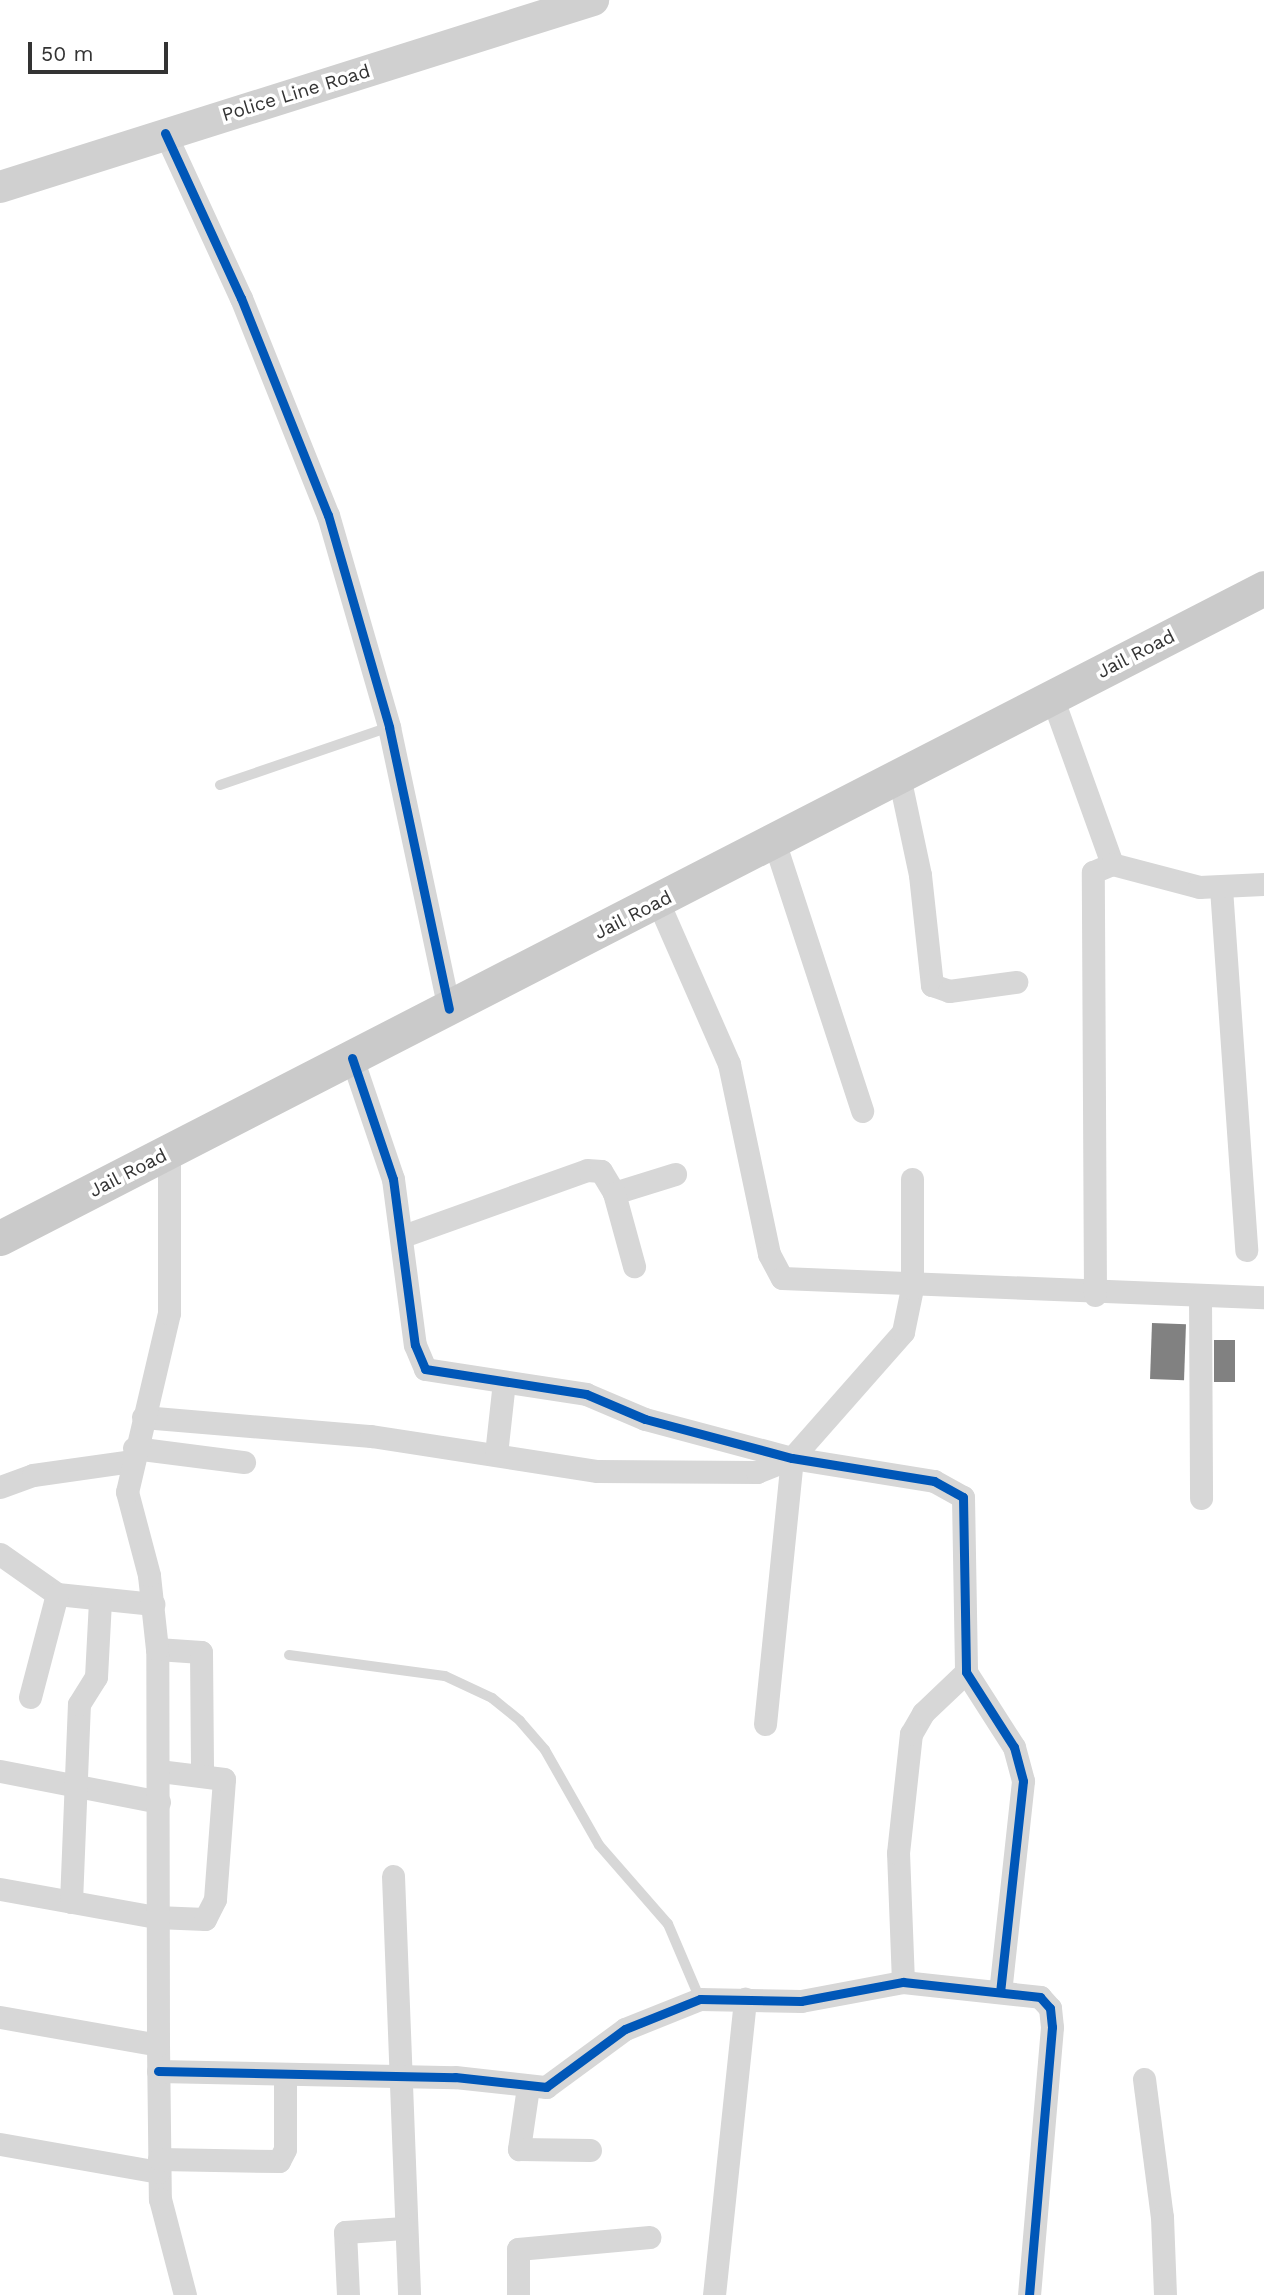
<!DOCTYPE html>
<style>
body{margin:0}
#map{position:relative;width:1264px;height:2295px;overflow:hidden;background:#fff;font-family:"Work Sans",sans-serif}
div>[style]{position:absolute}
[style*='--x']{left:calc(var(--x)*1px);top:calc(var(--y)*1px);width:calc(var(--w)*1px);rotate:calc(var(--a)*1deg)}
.building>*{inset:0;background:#818181;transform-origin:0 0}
.lane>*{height:10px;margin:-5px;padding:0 5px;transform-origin:5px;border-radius:5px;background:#d7d7d7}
.street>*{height:23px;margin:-11.5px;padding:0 11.5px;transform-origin:11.5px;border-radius:11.5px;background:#d7d7d7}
.secondary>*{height:32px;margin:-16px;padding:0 16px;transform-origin:16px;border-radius:16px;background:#d0d0d0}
.primary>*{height:35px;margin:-17.5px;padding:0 17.5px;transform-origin:17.5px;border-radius:17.5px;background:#cacaca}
.cycleway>*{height:9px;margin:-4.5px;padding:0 4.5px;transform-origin:4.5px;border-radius:4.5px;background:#0057b8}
span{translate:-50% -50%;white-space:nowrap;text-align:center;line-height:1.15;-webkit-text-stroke:7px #fff;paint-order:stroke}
.street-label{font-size:19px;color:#333}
.scale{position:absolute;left:28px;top:42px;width:140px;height:32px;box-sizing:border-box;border:4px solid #333;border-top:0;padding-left:9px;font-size:21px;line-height:24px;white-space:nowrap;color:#333;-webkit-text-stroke:5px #fff;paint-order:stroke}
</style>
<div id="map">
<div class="building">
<div style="left:1152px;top:1323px;width:34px;height:56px;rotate:2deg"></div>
<div style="left:1214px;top:1340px;width:21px;height:42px"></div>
</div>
<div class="lane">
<div style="--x:220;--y:785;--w:179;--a:-18.9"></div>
<div style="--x:289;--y:1655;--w:157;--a:7.7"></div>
<div style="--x:445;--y:1676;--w:52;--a:25.1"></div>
<div style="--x:492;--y:1698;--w:36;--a:39"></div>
<div style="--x:520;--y:1721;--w:38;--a:49"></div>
<div style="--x:545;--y:1750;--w:109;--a:60.4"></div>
<div style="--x:599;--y:1845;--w:105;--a:48.9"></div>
<div style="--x:668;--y:1924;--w:82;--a:66.9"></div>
</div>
<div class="street">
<div style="--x:165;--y:133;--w:182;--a:65.3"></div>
<div style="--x:241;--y:298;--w:234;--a:68.2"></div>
<div style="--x:328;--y:515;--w:221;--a:73.9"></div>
<div style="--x:389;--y:727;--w:288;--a:78"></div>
<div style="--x:1052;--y:697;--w:177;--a:70.2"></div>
<div style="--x:899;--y:776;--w:101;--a:78"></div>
<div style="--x:920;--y:875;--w:111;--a:83.8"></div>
<div style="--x:932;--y:985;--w:18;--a:19"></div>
<div style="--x:949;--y:991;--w:68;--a:-7.7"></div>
<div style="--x:774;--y:841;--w:284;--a:71.9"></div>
<div style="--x:1221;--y:888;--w:363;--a:86"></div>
<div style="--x:658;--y:902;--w:177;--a:66.3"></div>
<div style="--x:729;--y:1064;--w:194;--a:78.1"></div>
<div style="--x:769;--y:1254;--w:27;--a:62"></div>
<div style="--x:782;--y:1278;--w:482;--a:2.3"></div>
<div style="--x:352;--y:1058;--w:128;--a:71.3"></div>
<div style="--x:393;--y:1179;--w:167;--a:82.5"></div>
<div style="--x:415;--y:1345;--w:26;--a:67"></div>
<div style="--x:425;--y:1369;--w:163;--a:8.8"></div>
<div style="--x:586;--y:1394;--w:64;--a:23"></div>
<div style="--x:645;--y:1419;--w:152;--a:14.9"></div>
<div style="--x:792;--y:1458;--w:144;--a:9.2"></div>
<div style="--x:934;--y:1481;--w:33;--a:29"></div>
<div style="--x:963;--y:1497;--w:175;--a:89"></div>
<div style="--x:966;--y:1672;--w:89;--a:57.4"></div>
<div style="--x:1014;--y:1747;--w:35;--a:75"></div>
<div style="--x:1023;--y:1781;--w:212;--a:96.2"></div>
<div style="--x:614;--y:1193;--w:64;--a:-17.3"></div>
<div style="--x:403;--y:1236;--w:195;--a:-19.7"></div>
<div style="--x:587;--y:1170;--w:14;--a:4"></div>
<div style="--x:601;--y:1171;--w:26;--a:59"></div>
<div style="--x:614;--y:1193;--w:76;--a:74.7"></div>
<div style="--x:1095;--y:1295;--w:423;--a:-90.3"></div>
<div style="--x:1093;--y:872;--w:21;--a:-23"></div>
<div style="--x:1112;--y:864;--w:90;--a:14.8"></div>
<div style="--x:1199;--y:887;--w:65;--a:-2.6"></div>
<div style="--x:1200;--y:1296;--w:202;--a:89.7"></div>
<div style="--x:143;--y:1417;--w:229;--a:4.8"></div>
<div style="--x:371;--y:1436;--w:229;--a:8.8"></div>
<div style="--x:597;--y:1471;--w:160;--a:0.4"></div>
<div style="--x:757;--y:1472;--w:38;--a:-22"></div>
<div style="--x:792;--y:1458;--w:168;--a:-48.6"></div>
<div style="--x:903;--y:1332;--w:45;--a:-78.4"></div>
<div style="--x:912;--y:1288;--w:109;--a:-90"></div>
<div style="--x:134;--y:1448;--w:111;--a:7.3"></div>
<div style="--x:496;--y:1454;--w:72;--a:-83.7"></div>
<div style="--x:0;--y:1487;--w:35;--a:-20"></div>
<div style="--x:33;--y:1475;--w:99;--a:-8.1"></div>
<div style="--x:0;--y:1554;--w:70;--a:35.1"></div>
<div style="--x:57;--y:1594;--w:97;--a:5.9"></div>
<div style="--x:157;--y:1649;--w:44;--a:3.9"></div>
<div style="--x:201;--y:1652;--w:120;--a:89.5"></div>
<div style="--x:30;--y:1697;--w:106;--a:-75.3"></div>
<div style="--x:765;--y:1724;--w:267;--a:-84.2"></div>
<div style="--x:0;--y:1771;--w:162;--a:11"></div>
<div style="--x:393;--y:1876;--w:419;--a:87.8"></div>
<div style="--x:0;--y:1889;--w:158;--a:10.2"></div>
<div style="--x:156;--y:1917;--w:49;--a:2.3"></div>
<div style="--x:205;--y:1919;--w:22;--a:-63"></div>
<div style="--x:215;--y:1899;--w:120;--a:-85.7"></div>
<div style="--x:224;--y:1779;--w:64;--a:-172.9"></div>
<div style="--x:71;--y:1902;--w:198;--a:-87.7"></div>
<div style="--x:79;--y:1704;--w:32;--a:-58"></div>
<div style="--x:96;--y:1677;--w:76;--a:-87"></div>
<div style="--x:903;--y:1982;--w:129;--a:-92.2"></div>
<div style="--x:898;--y:1853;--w:120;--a:-83.8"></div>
<div style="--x:911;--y:1734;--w:24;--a:-60"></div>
<div style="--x:923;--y:1713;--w:59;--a:-43.6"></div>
<div style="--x:0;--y:2017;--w:160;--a:10"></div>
<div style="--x:158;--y:2045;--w:154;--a:89.3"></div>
<div style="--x:160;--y:2199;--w:99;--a:75.4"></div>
<div style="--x:158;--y:2045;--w:396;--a:-90.1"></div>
<div style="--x:157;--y:1649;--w:74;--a:-96.2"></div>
<div style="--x:149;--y:1575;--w:86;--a:-104.8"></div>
<div style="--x:127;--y:1492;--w:184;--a:-76.8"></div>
<div style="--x:169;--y:1313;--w:161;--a:-90"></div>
<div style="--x:158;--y:2071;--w:297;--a:1.2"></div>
<div style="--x:455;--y:2077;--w:92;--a:6.3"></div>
<div style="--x:546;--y:2087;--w:98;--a:-36.3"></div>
<div style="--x:625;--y:2029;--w:81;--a:-21.8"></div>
<div style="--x:700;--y:1999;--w:101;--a:1.1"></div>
<div style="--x:801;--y:2001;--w:104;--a:-10.6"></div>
<div style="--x:903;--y:1982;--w:138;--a:6.2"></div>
<div style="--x:1040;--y:1997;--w:15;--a:48"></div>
<div style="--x:1050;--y:2008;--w:19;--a:84"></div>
<div style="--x:1052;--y:2027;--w:269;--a:94.9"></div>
<div style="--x:1144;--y:2079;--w:139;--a:82.6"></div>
<div style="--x:1162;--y:2217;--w:78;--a:87.8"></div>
<div style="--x:528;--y:2087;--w:63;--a:98.3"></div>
<div style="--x:519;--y:2149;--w:71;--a:0.8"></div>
<div style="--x:0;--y:2144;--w:161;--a:10"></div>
<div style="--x:159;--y:2159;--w:120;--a:1"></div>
<div style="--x:279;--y:2161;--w:13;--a:-63"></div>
<div style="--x:285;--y:2149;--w:73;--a:-90"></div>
<div style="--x:348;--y:2295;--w:63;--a:-92.7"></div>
<div style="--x:345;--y:2232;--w:59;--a:-3.9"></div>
<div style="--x:518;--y:2295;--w:46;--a:-90"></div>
<div style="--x:518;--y:2249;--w:132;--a:-5.2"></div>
<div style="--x:714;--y:2295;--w:298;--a:-84"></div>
</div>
<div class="secondary">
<div style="--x:0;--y:187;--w:622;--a:-17.5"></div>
</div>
<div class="primary">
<div style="--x:0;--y:1238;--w:1421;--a:-27.21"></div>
</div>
<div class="cycleway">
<div style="--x:165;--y:133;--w:182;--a:65.3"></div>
<div style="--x:241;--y:298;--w:234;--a:68.2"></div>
<div style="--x:328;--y:515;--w:221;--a:73.9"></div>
<div style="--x:389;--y:727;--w:288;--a:78"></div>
<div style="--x:352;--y:1058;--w:128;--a:71.3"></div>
<div style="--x:393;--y:1179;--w:167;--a:82.5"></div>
<div style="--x:415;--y:1345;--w:26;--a:67"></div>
<div style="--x:425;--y:1369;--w:163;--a:8.8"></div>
<div style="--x:586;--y:1394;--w:64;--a:23"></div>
<div style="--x:645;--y:1419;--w:152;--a:14.9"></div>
<div style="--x:792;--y:1458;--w:144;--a:9.2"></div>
<div style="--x:934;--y:1481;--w:33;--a:29"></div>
<div style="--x:963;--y:1497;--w:175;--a:89"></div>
<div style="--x:966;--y:1672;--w:89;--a:57.4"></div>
<div style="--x:1014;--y:1747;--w:35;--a:75"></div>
<div style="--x:1023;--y:1781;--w:212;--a:96.2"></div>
<div style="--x:158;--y:2071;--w:297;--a:1.2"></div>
<div style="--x:455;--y:2077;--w:92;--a:6.3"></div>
<div style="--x:546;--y:2087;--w:98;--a:-36.3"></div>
<div style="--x:625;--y:2029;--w:81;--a:-21.8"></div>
<div style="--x:700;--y:1999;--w:101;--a:1.1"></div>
<div style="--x:801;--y:2001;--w:104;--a:-10.6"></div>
<div style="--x:903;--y:1982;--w:138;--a:6.2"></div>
<div style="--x:1040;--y:1997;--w:15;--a:48"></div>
<div style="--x:1050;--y:2008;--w:19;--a:84"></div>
<div style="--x:1052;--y:2027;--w:269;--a:94.9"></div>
</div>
<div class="street-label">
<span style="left:296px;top:93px;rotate:-17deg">Police Line Road</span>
<span style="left:1136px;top:654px;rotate:-27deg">Jail Road</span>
<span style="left:633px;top:915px;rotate:-27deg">Jail Road</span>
<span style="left:128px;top:1173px;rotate:-27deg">Jail Road</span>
</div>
<div class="scale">50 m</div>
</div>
